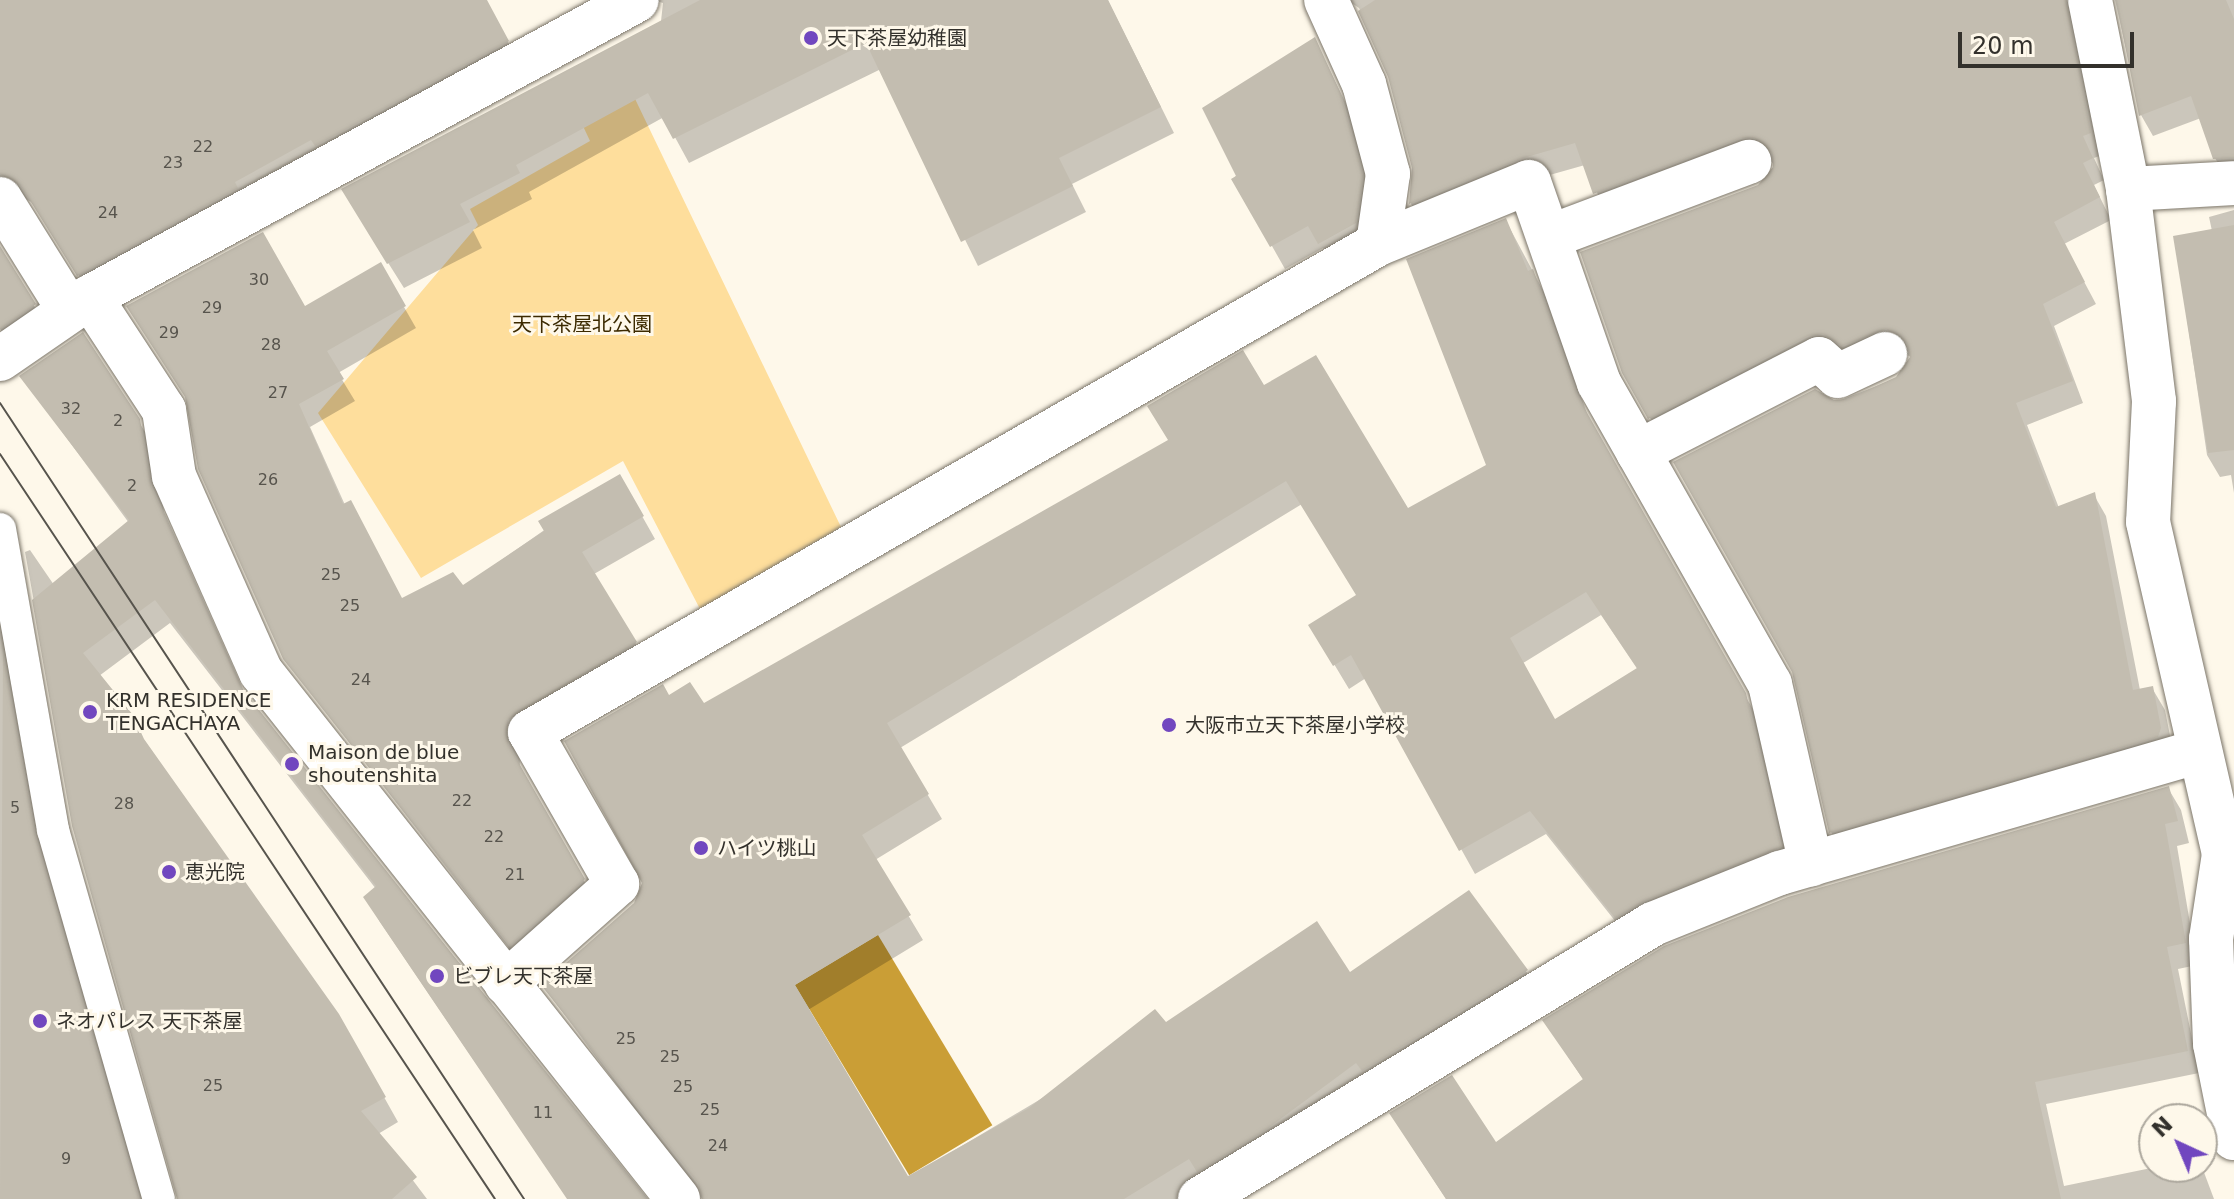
<!DOCTYPE html>
<meta charset="utf-8">
<style>
body{margin:0}
#map{position:relative;width:2234px;height:1199px;overflow:hidden;background:#fef8ea;font-family:"DejaVu Sans","Noto Sans JP",sans-serif}
div>[style]{position:absolute}
[style*='--x']{left:calc(var(--x)*1px);top:calc(var(--y)*1px);width:calc(var(--w)*1px);rotate:calc(var(--a)*1deg)}
.green>*{inset:0;background:#fede9c}
.water>*{inset:0;background:#ca9e36;transform-origin:0 0}
.shadow>*{inset:0;background:#0003}
.building>*{inset:0;background:#c3bdb0}
.roads{filter:drop-shadow(0 0 2px #7a7468) drop-shadow(0 0 2px #7a7468)}
.lane>*{height:32px;margin:-16px;padding:0 16px;transform-origin:16px;border-radius:16px;background:#fff}
.street>*{height:44px;margin:-22px;padding:0 22px;transform-origin:22px;border-radius:22px;background:#fff}
.tram>*{height:2px;margin:-1px;padding:0 1px;transform-origin:1px;border-radius:1px;background:#57544d}
.dots>*{width:22px;height:22px;translate:-50% -50%;box-sizing:border-box;border:4px solid #fef8ea;border-radius:50%}
span{translate:-50% -50%;white-space:nowrap;text-align:center;line-height:1.15;-webkit-text-stroke:6px #fef8ea;paint-order:stroke}
.number-label{font-size:16px;color:#57544d}
.number-label span{-webkit-text-stroke-width:0}
.poi-label{font-size:20px;color:#33312c}
.left{translate:0 -50%;text-align:left}
.park-label{font-size:20px;color:#3c2a00}
.north{position:absolute;left:2138px;top:1103px;width:80px;height:80px;box-sizing:border-box;background:#fef8ea;border:2px solid #ada89e;border-radius:50%;rotate:316deg;font-size:22px;font-weight:700;line-height:32px;text-align:center;color:#33312c}
.north::after{content:'';display:block;margin:auto;width:28px;height:36px;background:#7147bf;clip-path:polygon(50% 0,100% 100%,50% 72%,0 100%)}
.scale{position:absolute;left:1958px;top:32px;width:176px;height:36px;box-sizing:border-box;border:4px solid #33312c;border-top:0;padding-left:10px;font-size:24px;line-height:28px;white-space:nowrap;color:#33312c;-webkit-text-stroke:6px #fef8ea;paint-order:stroke}
</style>
<div id="map">
<div class="green">
<div style="clip-path:polygon(612px 51px,841px 527px,700px 609px,623px 461px,421px 578px,318px 413px,478px 225px,470px 209px,590px 141px,560px 77px)"></div>
</div>
<div class="water">
<div style="left:878px;top:935px;width:222px;height:97px;rotate:59deg"></div>
</div>
<div class="shadow">
<div style="clip-path:polygon(0 0,485px 0,517px 59px,89px 292px,33px 203px,11px 191px,0 194px)"></div>
<div style="clip-path:polygon(653px 0,1108px 0,1174px 133px,1072px 184px,1086px 212px,978px 266px,881px 69px,689px 163px,664px 117px,529px 192px,532px 199px,473px 230px,482px 248px,404px 288px,358px 215px,661px 21px,663px 3px)"></div>
<div style="clip-path:polygon(1347px 0,2091px 0,2102px 155px,2094px 158px,2104px 180px,2094px 185px,2111px 220px,2064px 244px,2096px 304px,2054px 326px,2083px 403px,2027px 425px,2059px 508px,2094px 495px,2106px 516px,2140px 690px,2152px 688px,2165px 710px,2173px 751px,1844px 853px,1831px 832px,1833px 403px,1897px 378px,1912px 358px,1900px 350px,1662px 439px,1624px 372px,1775px 165px,1768px 159px,1607px 215px,1585px 165px,1532px 180px,1423px 225px,1411px 204px,1414px 168px,1390px 77px,1359px 8px)"></div>
<div style="clip-path:polygon(2115px 0,2234px 0,2234px 181px,2228px 180px,2215px 158px,2201px 118px,2153px 136px,2141px 115px)"></div>
<div style="clip-path:polygon(1315px 40px,1353px 118px,1375px 200px,1368px 247px,1333px 266px,1323px 248px,1285px 269px,1234px 179px)"></div>
<div style="clip-path:polygon(2234px 210px,2234px 493px,2231px 475px,2220px 477px,2207px 455px,2175px 238px,2212px 231px,2209px 217px)"></div>
<div style="clip-path:polygon(evenodd,1506px 221px,1546px 296px,1590px 422px,1759px 720px,1794px 871px,1631px 941px,1546px 834px,1475px 874px,1366px 678px,1349px 689px,1325px 649px,1358px 596px,1302px 504px,900px 748px,942px 819px,875px 860px,923px 940px,808px 1010px,908px 1178px,1165px 1025px,1350px 975px,1526px 971px,1540px 995px,1210px 1199px,702px 1199px,543px 986px,635px 904px,644px 883px,669px 698px,703px 706px,1264px 387px,1407px 511px,1488px 465px,1506px 221px,1601px 615px,1638px 670px,1555px 721px,1523px 663px,1601px 615px)"></div>
<div style="clip-path:polygon(0 250px,44px 322px,11px 345px,0 329px)"></div>
<div style="clip-path:polygon(380px 265px,416px 328px,338px 373px,355px 401px,310px 427px,345px 505px,402px 600px,463px 587px,620px 477px,655px 539px,594px 574px,648px 664px,519px 742px,520px 768px,596px 902px,523px 966px,284px 658px,304px 308px)"></div>
<div style="clip-path:polygon(22px 377px,138px 420px,153px 446px,164px 512px,247px 698px,648px 1199px,568px 1199px,380px 922px,366px 897px,376px 889px,170px 623px,99px 676px,338px 1015px,398px 1122px,378px 1134px,427px 1199px,178px 1199px,74px 825px,25px 552px,30px 550px,54px 585px,129px 523px)"></div>
<div style="clip-path:polygon(0 596px,145px 1199px,0 1199px)"></div>
<div style="clip-path:polygon(2168px 788px,2181px 810px,2189px 843px,2177px 846px,2197px 965px,2178px 969px,2199px 1073px,2046px 1104px,2064px 1186px,2156px 1167px,2202px 1167px,2214px 1199px,1446px 1199px,1405px 1136px,1496px 1145px,1584px 1081px,1545px 1021px)"></div>
</div>
<div class="building">
<div style="clip-path:polygon(0 0,487px 0,509px 41px,315px 146px,311px 140px,235px 182px,238px 188px,77px 276px,21px 186px,0 174px)"></div>
<div style="clip-path:polygon(700px 0,1108px 0,1161px 107px,1059px 158px,1073px 186px,961px 242px,866px 43px,673px 139px,648px 93px,516px 165px,520px 173px,460px 204px,470px 222px,387px 264px,341px 189px)"></div>
<div style="clip-path:polygon(1375px 0,2066px 0,2091px 133px,2083px 136px,2093px 158px,2083px 163px,2100px 197px,2054px 222px,2085px 282px,2043px 304px,2073px 381px,2016px 403px,2056px 507px,2095px 492px,2133px 690px,2153px 686px,2161px 728px,2158px 737px,1829px 833px,1792px 672px,1673px 462px,1815px 389px,1834px 400px,1848px 399px,1896px 377px,1910px 357px,1907px 343px,1886px 329px,1842px 346px,1823px 334px,1808px 336px,1648px 419px,1622px 373px,1580px 252px,1758px 185px,1773px 167px,1772px 153px,1754px 138px,1741px 138px,1593px 194px,1575px 143px,1520px 159px,1409px 204px,1412px 168px,1388px 77px,1358px 11px)"></div>
<div style="clip-path:polygon(2116px 0,2226px 0,2234px 19px,2234px 158px,2213px 159px,2191px 96px,2139px 116px)"></div>
<div style="clip-path:polygon(1315px 37px,1340px 92px,1363px 176px,1356px 223px,1318px 244px,1308px 226px,1270px 247px,1231px 179px,1236px 176px,1202px 108px)"></div>
<div style="clip-path:polygon(evenodd,1506px 218px,1528px 271px,1533px 269px,1577px 395px,1746px 693px,1781px 847px,1644px 901px,1615px 918px,1530px 811px,1459px 851px,1351px 655px,1333px 666px,1308px 625px,1356px 595px,1286px 481px,887px 723px,929px 794px,862px 835px,911px 915px,795px 985px,908px 1176px,1029px 1108px,1155px 1009px,1166px 1022px,1317px 921px,1350px 972px,1469px 890px,1528px 970px,1362px 1071px,1356px 1063px,1267px 1129px,1197px 1172px,1189px 1159px,1124px 1199px,702px 1199px,698px 1183px,541px 985px,634px 903px,642px 883px,564px 741px,663px 684px,669px 695px,690px 682px,704px 703px,1168px 440px,1147px 406px,1243px 350px,1264px 385px,1316px 355px,1408px 508px,1486px 465px,1406px 259px,1506px 218px,1586px 592px,1637px 668px,1555px 719px,1510px 638px,1586px 592px)"></div>
<div style="clip-path:polygon(2234px 225px,2234px 450px,2208px 453px,2173px 236px)"></div>
<div style="clip-path:polygon(263px 232px,305px 306px,381px 262px,406px 306px,327px 351px,344px 379px,299px 404px,343px 504px,351px 500px,402px 598px,453px 572px,463px 585px,544px 531px,538px 521px,620px 474px,644px 516px,582px 552px,637px 642px,508px 720px,508px 744px,585px 879px,510px 946px,283px 659px,198px 469px,185px 397px,126px 306px)"></div>
<div style="clip-path:polygon(0 246px,36px 304px,0 329px)"></div>
<div style="clip-path:polygon(83px 332px,140px 419px,151px 486px,241px 687px,646px 1199px,567px 1199px,363px 897px,376px 886px,155px 600px,83px 653px,133px 715px,144px 739px,339px 1014px,386px 1097px,361px 1111px,417px 1177px,392px 1199px,177px 1199px,72px 826px,32px 600px,129px 520px,19px 376px)"></div>
<div style="clip-path:polygon(3px 654px,35px 835px,139px 1199px,0 1199px)"></div>
<div style="clip-path:polygon(2169px 786px,2178px 821px,2165px 824px,2186px 943px,2167px 947px,2188px 1051px,2035px 1082px,2061px 1199px,1446px 1199px,1389px 1113px,1452px 1075px,1496px 1142px,1583px 1079px,1542px 1020px,1664px 946px,1788px 897px)"></div>
</div>
<div class="roads">
<div class="lane">
<div style="--x:0;--y:529;--w:306;--a:80"></div>
<div style="--x:53;--y:830;--w:384;--a:74"></div>
</div>
<div class="street">
<div style="--x:2090;--y:0;--w:193;--a:78.6"></div>
<div style="--x:2128;--y:189;--w:214;--a:83"></div>
<div style="--x:2154;--y:401;--w:121;--a:92.8"></div>
<div style="--x:2148;--y:522;--w:341;--a:77.1"></div>
<div style="--x:2224;--y:854;--w:86;--a:98.7"></div>
<div style="--x:2211;--y:939;--w:105;--a:87.8"></div>
<div style="--x:2215;--y:1044;--w:96;--a:78.6"></div>
<div style="--x:2128;--y:189;--w:106;--a:-3.2"></div>
<div style="--x:0;--y:199;--w:131;--a:58.1"></div>
<div style="--x:1549;--y:237;--w:214;--a:-20.6"></div>
<div style="--x:1378;--y:244;--w:163;--a:-22.3"></div>
<div style="--x:1529;--y:182;--w:213;--a:70.8"></div>
<div style="--x:1599;--y:383;--w:346;--a:60.4"></div>
<div style="--x:1770;--y:684;--w:185;--a:77.2"></div>
<div style="--x:90;--y:297;--w:135;--a:56.8"></div>
<div style="--x:164;--y:410;--w:67;--a:81.4"></div>
<div style="--x:174;--y:476;--w:214;--a:66.1"></div>
<div style="--x:261;--y:672;--w:672;--a:51.65"></div>
<div style="--x:0;--y:359;--w:109;--a:-34.6"></div>
<div style="--x:90;--y:297;--w:622;--a:-28.5"></div>
<div style="--x:1638;--y:452;--w:203;--a:-27.2"></div>
<div style="--x:1819;--y:359;--w:25;--a:42"></div>
<div style="--x:1838;--y:376;--w:52;--a:-25.1"></div>
<div style="--x:506;--y:983;--w:149;--a:-41.7"></div>
<div style="--x:617;--y:884;--w:175;--a:-119.8"></div>
<div style="--x:530;--y:732;--w:978;--a:-29.92"></div>
<div style="--x:1378;--y:244;--w:71;--a:-81.9"></div>
<div style="--x:1388;--y:174;--w:93;--a:-104.9"></div>
<div style="--x:1364;--y:84;--w:92;--a:-114.3"></div>
<div style="--x:1200;--y:1199;--w:530;--a:-31.26"></div>
<div style="--x:1653;--y:924;--w:137;--a:-21.9"></div>
<div style="--x:1780;--y:873;--w:436;--a:-16.2"></div>
</div>
</div>
<div class="tram">
<div style="--x:0;--y:403;--w:953;--a:56.64"></div>
<div style="--x:0;--y:454;--w:894;--a:56.4"></div>
</div>
<div class="dots">
<div style="left:811px;top:38px;background:#7147bf"></div>
<div style="left:90px;top:712px;background:#7147bf"></div>
<div style="left:1169px;top:725px;background:#7147bf"></div>
<div style="left:292px;top:764px;background:#7147bf"></div>
<div style="left:701px;top:848px;background:#7147bf"></div>
<div style="left:169px;top:872px;background:#7147bf"></div>
<div style="left:437px;top:976px;background:#7147bf"></div>
<div style="left:40px;top:1021px;background:#7147bf"></div>
</div>
<div class="number-label">
<span style="left:203px;top:147px">22</span>
<span style="left:173px;top:163px">23</span>
<span style="left:108px;top:213px">24</span>
<span style="left:259px;top:280px">30</span>
<span style="left:212px;top:308px">29</span>
<span style="left:169px;top:333px">29</span>
<span style="left:271px;top:345px">28</span>
<span style="left:278px;top:393px">27</span>
<span style="left:71px;top:409px">32</span>
<span style="left:118px;top:421px">2</span>
<span style="left:268px;top:480px">26</span>
<span style="left:132px;top:486px">2</span>
<span style="left:331px;top:575px">25</span>
<span style="left:350px;top:606px">25</span>
<span style="left:361px;top:680px">24</span>
<span style="left:462px;top:801px">22</span>
<span style="left:124px;top:804px">28</span>
<span style="left:15px;top:808px">5</span>
<span style="left:494px;top:837px">22</span>
<span style="left:515px;top:875px">21</span>
<span style="left:626px;top:1039px">25</span>
<span style="left:670px;top:1057px">25</span>
<span style="left:213px;top:1086px">25</span>
<span style="left:683px;top:1087px">25</span>
<span style="left:710px;top:1110px">25</span>
<span style="left:543px;top:1113px">11</span>
<span style="left:718px;top:1146px">24</span>
<span style="left:66px;top:1159px">9</span>
</div>
<div class="poi-label">
<span class="left" style="left:827px;top:38px">天下茶屋幼稚園</span>
<span class="left" style="left:106px;top:712px">KRM RESIDENCE<br>TENGACHAYA</span>
<span class="left" style="left:1185px;top:725px">大阪市立天下茶屋小学校</span>
<span class="left" style="left:308px;top:764px">Maison de blue<br>shoutenshita</span>
<span class="left" style="left:717px;top:848px">ハイツ桃山</span>
<span class="left" style="left:185px;top:872px">恵光院</span>
<span class="left" style="left:453px;top:976px">ビブレ天下茶屋</span>
<span class="left" style="left:56px;top:1021px">ネオパレス 天下茶屋</span>
</div>
<div class="park-label">
<span style="left:582px;top:324px">天下茶屋北公園</span>
</div>
<div class="north">N</div>
<div class="scale">20 m</div>
</div>
